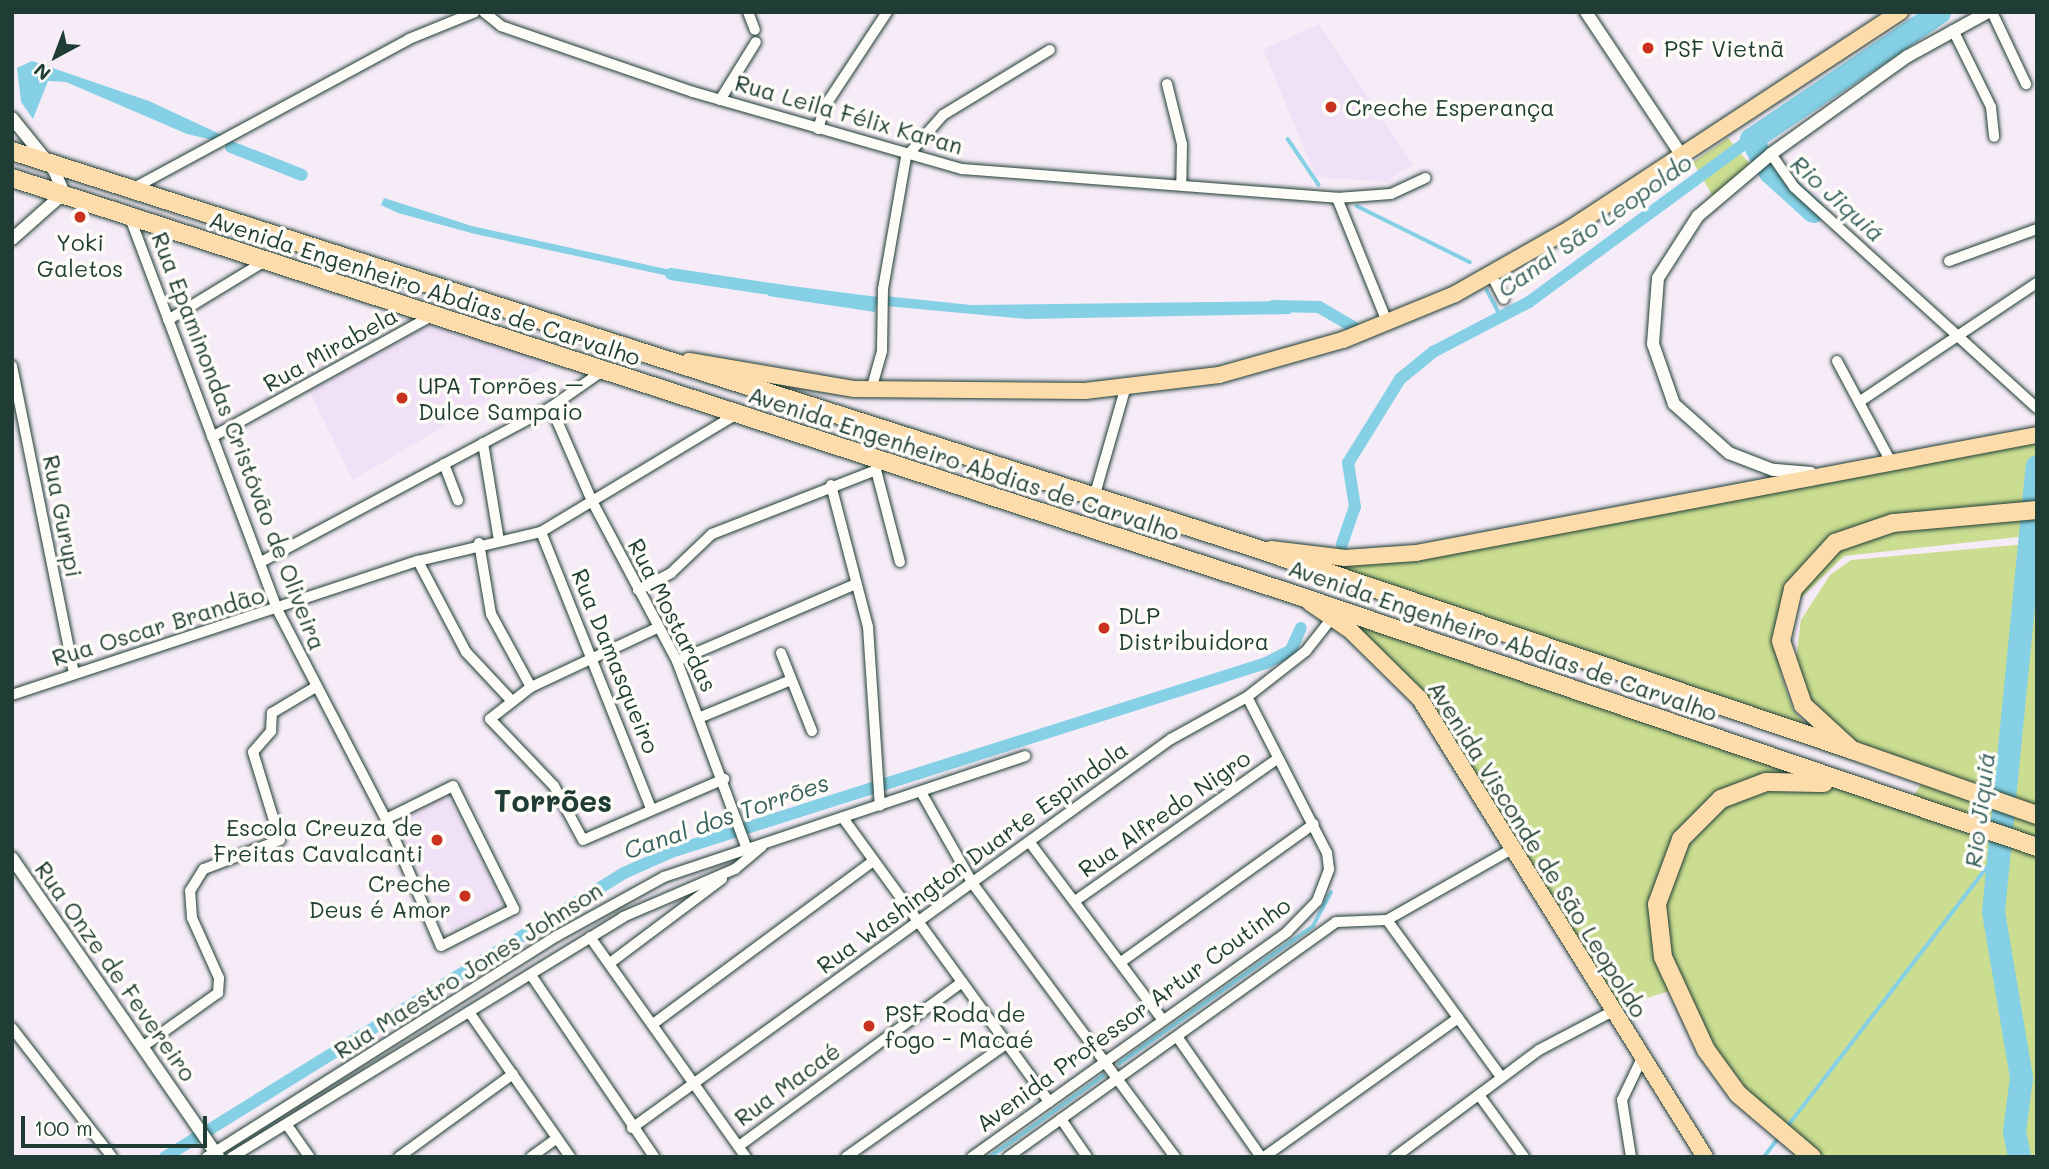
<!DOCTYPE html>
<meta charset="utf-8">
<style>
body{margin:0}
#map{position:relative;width:2049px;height:1169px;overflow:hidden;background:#f6ecf7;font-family:Mali,sans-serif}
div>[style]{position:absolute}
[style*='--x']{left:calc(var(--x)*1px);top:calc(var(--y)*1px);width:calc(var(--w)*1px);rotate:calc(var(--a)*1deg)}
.built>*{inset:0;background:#f1e1f7;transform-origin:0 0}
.green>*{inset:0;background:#cadd91}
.water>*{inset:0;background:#85d0e5}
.stream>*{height:3.5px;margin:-1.75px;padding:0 1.75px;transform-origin:1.75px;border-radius:1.75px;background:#85d0e5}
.canal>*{height:12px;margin:-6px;padding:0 6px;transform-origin:6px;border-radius:6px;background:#85d0e5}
.river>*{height:23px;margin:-11.5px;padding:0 11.5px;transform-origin:11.5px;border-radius:11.5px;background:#85d0e5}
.roads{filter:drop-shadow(0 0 2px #1f3d34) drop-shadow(0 0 2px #1f3d34)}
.minor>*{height:10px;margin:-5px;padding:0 5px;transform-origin:5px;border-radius:5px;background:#fdfcf7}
.tertiary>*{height:12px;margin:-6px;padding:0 6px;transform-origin:6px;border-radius:6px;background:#fdfcf7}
.primary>*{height:16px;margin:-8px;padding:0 8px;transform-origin:8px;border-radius:8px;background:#fddcac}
.trunk>*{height:18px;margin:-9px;padding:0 9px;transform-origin:9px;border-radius:9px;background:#fddcac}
.dots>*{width:19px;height:19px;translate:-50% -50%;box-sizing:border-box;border:4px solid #fdfcf7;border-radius:50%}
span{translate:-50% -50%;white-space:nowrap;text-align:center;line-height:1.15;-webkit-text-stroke:7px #fdfcf7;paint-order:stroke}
.poi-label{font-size:23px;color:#1f3d34}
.left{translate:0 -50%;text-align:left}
.right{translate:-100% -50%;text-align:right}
.street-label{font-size:23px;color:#1f3d34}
.water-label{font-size:24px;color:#386260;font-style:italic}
.district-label{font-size:30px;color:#1f3d34;font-weight:700}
.frame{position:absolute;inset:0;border:14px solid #1f3d34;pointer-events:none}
.north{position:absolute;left:21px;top:21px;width:70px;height:70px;-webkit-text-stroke:5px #fdfcf7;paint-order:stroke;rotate:221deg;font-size:19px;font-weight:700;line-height:28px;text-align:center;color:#1f3d34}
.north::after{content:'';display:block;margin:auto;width:24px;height:32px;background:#1f3d34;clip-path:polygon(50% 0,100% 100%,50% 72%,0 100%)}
.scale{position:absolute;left:21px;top:1116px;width:186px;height:32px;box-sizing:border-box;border:4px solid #1f3d34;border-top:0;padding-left:9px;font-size:21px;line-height:24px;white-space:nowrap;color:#1f3d34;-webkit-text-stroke:5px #fdfcf7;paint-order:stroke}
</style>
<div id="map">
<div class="built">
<div style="clip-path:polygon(1319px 24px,1413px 164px,1387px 182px,1316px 177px,1263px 49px)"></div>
<div style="clip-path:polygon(430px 324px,556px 360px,353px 480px,309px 391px)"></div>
<div style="left:447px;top:793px;width:124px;height:59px;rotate:63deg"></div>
</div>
<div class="green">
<div style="clip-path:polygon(1728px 138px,1753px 168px,1715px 200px,1693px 162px)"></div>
<div style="clip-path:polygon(2037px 438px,2037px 535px,1844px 556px,1796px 603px,1780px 672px,1793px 710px,1820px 740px,1853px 761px,1329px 578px,1345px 565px)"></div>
<div style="clip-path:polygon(2037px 543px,2037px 1157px,1808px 1157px,1727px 1071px,1675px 989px,1619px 1007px,1445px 733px,1313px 603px,1790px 767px,1794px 780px,1893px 798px,1903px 812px,1925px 778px,1854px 743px,1806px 696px,1796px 661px,1801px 620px,1830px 575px,1851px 560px)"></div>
</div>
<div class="water">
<div style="clip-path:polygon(32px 61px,149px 101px,222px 135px,213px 140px,187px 134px,66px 82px,48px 81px,33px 119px,21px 102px,17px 68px)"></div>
<div style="clip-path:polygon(258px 153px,294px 170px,292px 177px,254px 162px)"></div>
<div style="clip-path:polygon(384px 198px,472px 226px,684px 273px,687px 280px,475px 234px,398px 213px,381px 205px)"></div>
<div style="clip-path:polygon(768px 283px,878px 297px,875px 312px,768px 296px)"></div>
<div style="clip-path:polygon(885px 296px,971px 305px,1287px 301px,1291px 314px,1026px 319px,886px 306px)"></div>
</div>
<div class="stream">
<div style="--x:1288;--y:139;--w:55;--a:56"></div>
<div style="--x:1357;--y:206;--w:126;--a:26.4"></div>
<div style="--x:1487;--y:290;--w:30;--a:62"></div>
<div style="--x:1283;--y:657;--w:1;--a:-90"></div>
<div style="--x:1119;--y:1064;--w:238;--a:-35.4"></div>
<div style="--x:1313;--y:926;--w:38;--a:-62"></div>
<div style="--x:1787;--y:1127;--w:344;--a:-52.4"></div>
<div style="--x:990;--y:1157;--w:139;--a:-35.6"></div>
<div style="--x:1764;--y:1157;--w:26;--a:-53"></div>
</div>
<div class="canal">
<div style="--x:231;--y:147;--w:76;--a:21.5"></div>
<div style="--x:671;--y:274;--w:114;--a:8.6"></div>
<div style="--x:1273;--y:306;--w:46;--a:1.2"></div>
<div style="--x:1319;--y:307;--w:42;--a:30.3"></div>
<div style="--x:1342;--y:544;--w:39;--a:-71"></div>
<div style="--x:1355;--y:507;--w:45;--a:-99"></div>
<div style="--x:1348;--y:463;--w:99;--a:-58.2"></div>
<div style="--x:1400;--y:379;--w:43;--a:-39.3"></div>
<div style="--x:1433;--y:352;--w:108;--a:-27.5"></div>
<div style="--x:1529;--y:302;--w:275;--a:-36.3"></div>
<div style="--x:165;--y:1157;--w:540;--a:-31.75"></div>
<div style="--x:624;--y:873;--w:51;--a:-24.1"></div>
<div style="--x:671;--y:852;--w:624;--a:-17.62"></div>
<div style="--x:1266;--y:663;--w:28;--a:-27"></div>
<div style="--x:1291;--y:650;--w:24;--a:-66"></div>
</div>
<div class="river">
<div style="--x:1813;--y:211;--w:58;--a:-137.8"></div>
<div style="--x:1770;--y:172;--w:38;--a:-120"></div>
<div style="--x:1751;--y:139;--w:227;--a:-34"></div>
<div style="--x:2019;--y:1157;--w:26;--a:-101"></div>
<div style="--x:2014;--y:1131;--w:54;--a:-82.6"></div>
<div style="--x:2021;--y:1077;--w:168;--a:-99.6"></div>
<div style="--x:1993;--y:911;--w:447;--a:-84.4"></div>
</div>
<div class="roads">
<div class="minor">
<div style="--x:484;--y:12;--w:22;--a:39"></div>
<div style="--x:501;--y:26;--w:203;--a:19"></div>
<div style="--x:693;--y:92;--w:280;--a:16"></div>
<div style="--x:962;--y:169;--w:376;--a:4.4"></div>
<div style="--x:1337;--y:198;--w:54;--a:-4.2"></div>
<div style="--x:1391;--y:194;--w:38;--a:-25"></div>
<div style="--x:748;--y:12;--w:19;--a:69"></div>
<div style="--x:1992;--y:12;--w:80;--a:64.7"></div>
<div style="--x:1953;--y:30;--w:86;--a:63.7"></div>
<div style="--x:1991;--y:107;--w:30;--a:84"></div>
<div style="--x:1167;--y:84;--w:62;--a:76"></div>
<div style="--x:1182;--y:144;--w:39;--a:91"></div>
<div style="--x:720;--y:100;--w:68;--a:-58.2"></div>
<div style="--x:818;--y:129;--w:24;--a:-73"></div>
<div style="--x:825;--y:106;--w:113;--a:-56.6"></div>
<div style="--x:1771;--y:154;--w:40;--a:55.1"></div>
<div style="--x:1794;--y:187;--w:328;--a:42.3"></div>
<div style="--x:132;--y:189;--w:315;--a:-28.4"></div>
<div style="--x:409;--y:39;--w:71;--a:-22.2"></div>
<div style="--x:1337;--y:198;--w:134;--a:68"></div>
<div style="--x:129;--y:215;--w:423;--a:69.4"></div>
<div style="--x:278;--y:611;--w:234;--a:62.6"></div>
<div style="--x:386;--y:819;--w:138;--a:66.6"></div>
<div style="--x:441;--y:946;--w:82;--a:-26.9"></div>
<div style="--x:514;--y:909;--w:137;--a:-116.4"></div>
<div style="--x:453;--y:786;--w:75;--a:153.8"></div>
<div style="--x:1949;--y:261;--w:94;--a:-20"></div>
<div style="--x:1491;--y:274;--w:28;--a:63"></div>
<div style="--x:168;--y:320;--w:114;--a:-31.3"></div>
<div style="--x:1837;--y:361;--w:115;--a:61.9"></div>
<div style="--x:12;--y:366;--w:314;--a:78.6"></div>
<div style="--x:871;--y:390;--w:41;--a:-74.2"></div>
<div style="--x:882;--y:351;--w:62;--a:-89.1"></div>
<div style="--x:883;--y:289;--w:134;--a:-80.1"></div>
<div style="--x:906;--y:157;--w:56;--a:-48.6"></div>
<div style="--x:943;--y:115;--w:125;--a:-31.3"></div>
<div style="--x:1859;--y:402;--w:214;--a:-33.8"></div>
<div style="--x:551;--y:407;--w:103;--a:66.4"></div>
<div style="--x:592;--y:501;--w:181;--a:62"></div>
<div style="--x:677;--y:661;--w:198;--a:69.6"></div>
<div style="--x:212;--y:437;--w:250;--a:-28.9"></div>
<div style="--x:483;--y:443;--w:99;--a:80.7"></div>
<div style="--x:444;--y:464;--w:39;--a:69"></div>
<div style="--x:876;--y:470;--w:95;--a:75.4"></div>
<div style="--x:831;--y:485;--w:147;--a:75.4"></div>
<div style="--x:868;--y:627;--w:179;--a:86.2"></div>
<div style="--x:1093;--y:501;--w:120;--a:-74"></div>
<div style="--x:541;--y:532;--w:295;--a:68.3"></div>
<div style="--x:479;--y:543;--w:72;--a:80.4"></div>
<div style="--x:491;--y:614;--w:83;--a:61.3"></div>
<div style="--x:418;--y:561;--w:103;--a:62.2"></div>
<div style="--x:466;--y:652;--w:64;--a:46.9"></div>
<div style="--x:261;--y:562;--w:329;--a:-28.1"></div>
<div style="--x:551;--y:407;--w:61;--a:-35"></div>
<div style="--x:638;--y:590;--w:37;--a:-27"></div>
<div style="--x:671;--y:573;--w:57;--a:-43.6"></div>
<div style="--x:712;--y:534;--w:176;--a:-21.3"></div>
<div style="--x:876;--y:470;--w:10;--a:-90"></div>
<div style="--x:657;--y:628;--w:139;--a:154.9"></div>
<div style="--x:531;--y:687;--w:52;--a:142"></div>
<div style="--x:490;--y:719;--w:93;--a:46.3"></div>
<div style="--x:554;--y:786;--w:61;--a:61.8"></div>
<div style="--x:583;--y:840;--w:154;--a:-23.4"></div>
<div style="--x:781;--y:653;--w:84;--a:68.3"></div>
<div style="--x:677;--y:661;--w:195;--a:-23.3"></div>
<div style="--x:12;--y:695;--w:428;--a:-18.3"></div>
<div style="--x:418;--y:561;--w:126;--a:-13.3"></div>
<div style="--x:541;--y:532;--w:227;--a:-31.1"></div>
<div style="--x:701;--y:717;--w:97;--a:-22.3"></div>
<div style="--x:921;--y:792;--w:106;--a:60.5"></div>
<div style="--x:973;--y:884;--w:340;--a:53.5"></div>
<div style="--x:843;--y:818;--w:351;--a:54"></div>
<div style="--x:1031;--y:844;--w:219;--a:53.2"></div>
<div style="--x:1075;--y:901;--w:247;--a:-35.1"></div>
<div style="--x:1387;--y:920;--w:195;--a:54"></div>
<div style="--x:1387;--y:920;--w:144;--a:-29.6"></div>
<div style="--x:590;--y:937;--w:270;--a:54.7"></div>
<div style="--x:1121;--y:962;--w:237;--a:-35.6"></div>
<div style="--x:610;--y:963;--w:140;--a:-36.9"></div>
<div style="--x:531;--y:975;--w:220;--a:55.9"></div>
<div style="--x:469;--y:1012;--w:177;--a:55.1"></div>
<div style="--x:653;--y:1024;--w:274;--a:-36.5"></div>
<div style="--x:12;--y:1028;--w:163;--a:52.2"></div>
<div style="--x:1178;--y:1038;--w:145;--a:55.1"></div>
<div style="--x:145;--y:1045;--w:90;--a:-35.5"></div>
<div style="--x:218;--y:993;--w:15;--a:-86"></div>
<div style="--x:219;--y:978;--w:66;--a:-114.2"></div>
<div style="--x:192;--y:918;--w:27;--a:-94"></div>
<div style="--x:190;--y:891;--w:26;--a:-58"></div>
<div style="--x:204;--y:869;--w:81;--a:-20.9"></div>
<div style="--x:280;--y:840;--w:92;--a:-107.1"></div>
<div style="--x:253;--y:752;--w:28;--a:-49"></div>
<div style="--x:271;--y:731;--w:18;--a:-87"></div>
<div style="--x:272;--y:713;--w:49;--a:-30.8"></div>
<div style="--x:1479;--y:1095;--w:77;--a:54"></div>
<div style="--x:1061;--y:1119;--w:46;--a:55.6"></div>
<div style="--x:287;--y:1125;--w:39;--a:55"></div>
<div style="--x:632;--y:1128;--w:665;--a:-35.82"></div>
<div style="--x:1171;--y:739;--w:87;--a:-28.9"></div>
<div style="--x:1247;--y:697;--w:75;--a:-37.9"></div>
<div style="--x:1306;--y:651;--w:42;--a:-51.8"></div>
<div style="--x:739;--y:1146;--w:277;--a:-36.3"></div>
<div style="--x:207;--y:1157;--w:414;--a:-32.3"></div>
<div style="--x:557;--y:936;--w:122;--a:-28.9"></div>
<div style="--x:664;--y:877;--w:381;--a:-18.5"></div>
<div style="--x:232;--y:1157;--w:459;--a:-31.5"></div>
<div style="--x:623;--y:917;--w:122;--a:-23.2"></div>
<div style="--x:735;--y:869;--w:35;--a:-40"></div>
<div style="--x:399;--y:1157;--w:141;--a:-36.1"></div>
<div style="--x:531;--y:1157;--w:32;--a:-36"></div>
<div style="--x:846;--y:1157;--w:196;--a:-35.2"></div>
<div style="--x:972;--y:1157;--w:387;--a:-35.5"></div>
<div style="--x:1287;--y:932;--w:43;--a:-45.9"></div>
<div style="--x:1317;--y:901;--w:34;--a:-69"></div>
<div style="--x:1329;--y:869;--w:16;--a:-97"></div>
<div style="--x:1327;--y:853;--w:175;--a:-117.1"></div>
<div style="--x:1008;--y:1157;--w:403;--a:-35.6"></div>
<div style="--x:1336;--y:922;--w:51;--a:-2.2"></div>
<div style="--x:1264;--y:1157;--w:239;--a:-35.6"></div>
<div style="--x:1395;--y:1157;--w:179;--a:-36.6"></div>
<div style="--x:1539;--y:1050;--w:84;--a:-27.8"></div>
<div style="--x:1631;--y:1157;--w:58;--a:-99"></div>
<div style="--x:1622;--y:1100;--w:49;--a:-64.5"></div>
</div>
<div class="tertiary">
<div style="--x:1586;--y:12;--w:173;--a:56.3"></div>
<div style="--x:12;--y:118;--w:67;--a:51.1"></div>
<div style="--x:54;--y:170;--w:25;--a:67"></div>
<div style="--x:64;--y:193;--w:69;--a:138.5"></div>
<div style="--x:1811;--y:473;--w:38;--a:-175"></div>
<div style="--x:1773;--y:470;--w:47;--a:-158.9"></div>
<div style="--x:1729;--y:453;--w:74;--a:-138.3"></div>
<div style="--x:1674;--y:404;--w:64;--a:-109.3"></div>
<div style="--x:1653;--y:344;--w:66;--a:-85.7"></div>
<div style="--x:1658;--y:278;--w:74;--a:-57.2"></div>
<div style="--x:1698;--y:216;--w:96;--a:-40.3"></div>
<div style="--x:1771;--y:154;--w:168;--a:-35.6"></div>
<div style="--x:1908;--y:56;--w:91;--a:-28.8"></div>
<div style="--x:12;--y:858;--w:363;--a:55.4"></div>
</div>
<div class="primary">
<div style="--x:689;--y:361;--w:168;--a:9.6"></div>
<div style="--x:855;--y:389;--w:230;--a:0.5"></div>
<div style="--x:1085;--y:391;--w:135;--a:-6.8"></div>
<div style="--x:1219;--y:375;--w:129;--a:-15.8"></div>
<div style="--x:1343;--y:340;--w:121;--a:-22.3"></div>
<div style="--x:1455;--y:294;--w:133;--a:-29.6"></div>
<div style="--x:1571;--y:228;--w:394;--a:-33.3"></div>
<div style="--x:1271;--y:549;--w:75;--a:6.9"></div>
<div style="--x:1345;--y:558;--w:71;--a:-4"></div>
<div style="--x:1416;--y:553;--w:632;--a:-10.76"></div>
<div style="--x:1310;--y:603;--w:50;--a:34.3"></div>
<div style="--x:1351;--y:631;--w:97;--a:44.6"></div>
<div style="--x:1420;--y:699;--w:539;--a:58.11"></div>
</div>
<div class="trunk">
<div style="--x:12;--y:151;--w:1295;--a:17.71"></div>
<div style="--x:1246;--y:545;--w:640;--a:18.69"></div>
<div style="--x:12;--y:178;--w:1353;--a:17.99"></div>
<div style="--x:1299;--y:596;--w:780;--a:18.78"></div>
<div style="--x:2037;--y:510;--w:145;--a:174.8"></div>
<div style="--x:1893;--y:523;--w:61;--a:161"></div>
<div style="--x:1835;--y:543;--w:62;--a:132.4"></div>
<div style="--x:1793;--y:589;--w:53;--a:103"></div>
<div style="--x:1781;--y:641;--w:68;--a:71"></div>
<div style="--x:1803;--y:705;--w:67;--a:42.6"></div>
<div style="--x:1852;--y:750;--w:196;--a:19.4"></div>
<div style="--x:1812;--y:1157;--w:97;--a:-139.6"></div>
<div style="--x:1738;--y:1094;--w:54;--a:-126"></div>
<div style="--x:1706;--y:1050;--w:102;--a:-114.8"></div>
<div style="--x:1663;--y:957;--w:53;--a:-96.5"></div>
<div style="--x:1657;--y:904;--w:69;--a:-69.7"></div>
<div style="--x:1681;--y:839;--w:57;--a:-45"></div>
<div style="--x:1721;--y:799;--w:48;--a:-20.7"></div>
<div style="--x:1766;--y:782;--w:58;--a:1"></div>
</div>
</div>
<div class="dots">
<div style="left:1648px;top:48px;background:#c8321e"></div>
<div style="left:1331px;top:107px;background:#c8321e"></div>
<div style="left:80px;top:217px;background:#c8321e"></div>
<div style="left:402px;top:398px;background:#c8321e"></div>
<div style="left:1104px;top:628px;background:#c8321e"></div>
<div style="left:437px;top:840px;background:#c8321e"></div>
<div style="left:465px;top:896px;background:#c8321e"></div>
<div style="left:869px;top:1026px;background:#c8321e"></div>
</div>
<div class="poi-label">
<span class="left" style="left:1664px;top:48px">PSF Vietnã</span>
<span class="left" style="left:1345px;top:107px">Creche Esperança</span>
<span style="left:80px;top:255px">Yoki<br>Galetos</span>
<span class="left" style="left:418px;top:398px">UPA Torrões –<br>Dulce Sampaio</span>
<span class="left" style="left:1118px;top:628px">DLP<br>Distribuidora</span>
<span class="right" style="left:423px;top:840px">Escola Creuza de<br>Freitas Cavalcanti</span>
<span class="right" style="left:451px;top:896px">Creche<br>Deus é Amor</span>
<span class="left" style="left:885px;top:1026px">PSF Roda de<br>fogo - Macaé</span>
</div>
<div class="street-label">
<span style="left:849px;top:114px;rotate:16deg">Rua Leila Félix Karan</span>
<span style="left:425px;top:288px;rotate:18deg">Avenida Engenheiro Abdias de Carvalho</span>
<span style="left:330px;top:349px;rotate:-29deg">Rua Mirabela</span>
<span style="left:239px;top:441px;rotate:69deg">Rua Epaminondas Cristóvão de Oliveira</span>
<span style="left:964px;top:463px;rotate:18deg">Avenida Engenheiro Abdias de Carvalho</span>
<span style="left:63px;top:516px;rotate:79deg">Rua Gurupi</span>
<span style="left:673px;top:615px;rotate:63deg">Rua Mostardas</span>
<span style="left:158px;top:626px;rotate:-17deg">Rua Oscar Brandão</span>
<span style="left:1503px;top:640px;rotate:19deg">Avenida Engenheiro Abdias de Carvalho</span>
<span style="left:616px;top:661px;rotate:68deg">Rua Damasqueiro</span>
<span style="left:1164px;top:813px;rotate:-35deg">Rua Alfredo Nigro</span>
<span style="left:1538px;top:849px;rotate:58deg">Avenida Visconde de São Leopoldo</span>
<span style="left:972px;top:857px;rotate:-36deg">Rua Washington Duarte Espindola</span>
<span style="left:468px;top:970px;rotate:-32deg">Rua Maestro Jones Johnson</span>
<span style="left:116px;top:971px;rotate:55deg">Rua Onze de Fevereiro</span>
<span style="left:1133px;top:1014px;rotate:-36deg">Avenida Professor Artur Coutinho</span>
<span style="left:787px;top:1084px;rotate:-36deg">Rua Macaé</span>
</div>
<div class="water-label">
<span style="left:1838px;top:198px;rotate:42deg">Rio Jiquiá</span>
<span style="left:1594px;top:225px;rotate:-35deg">Canal São Leopoldo</span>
<span style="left:1979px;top:810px;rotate:-83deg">Rio Jiquiá</span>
<span style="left:726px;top:816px;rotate:-19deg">Canal dos Torrões</span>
</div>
<div class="district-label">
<span style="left:553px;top:800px">Torrões</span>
</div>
<div class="frame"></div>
<div class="north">N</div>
<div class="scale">100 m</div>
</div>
